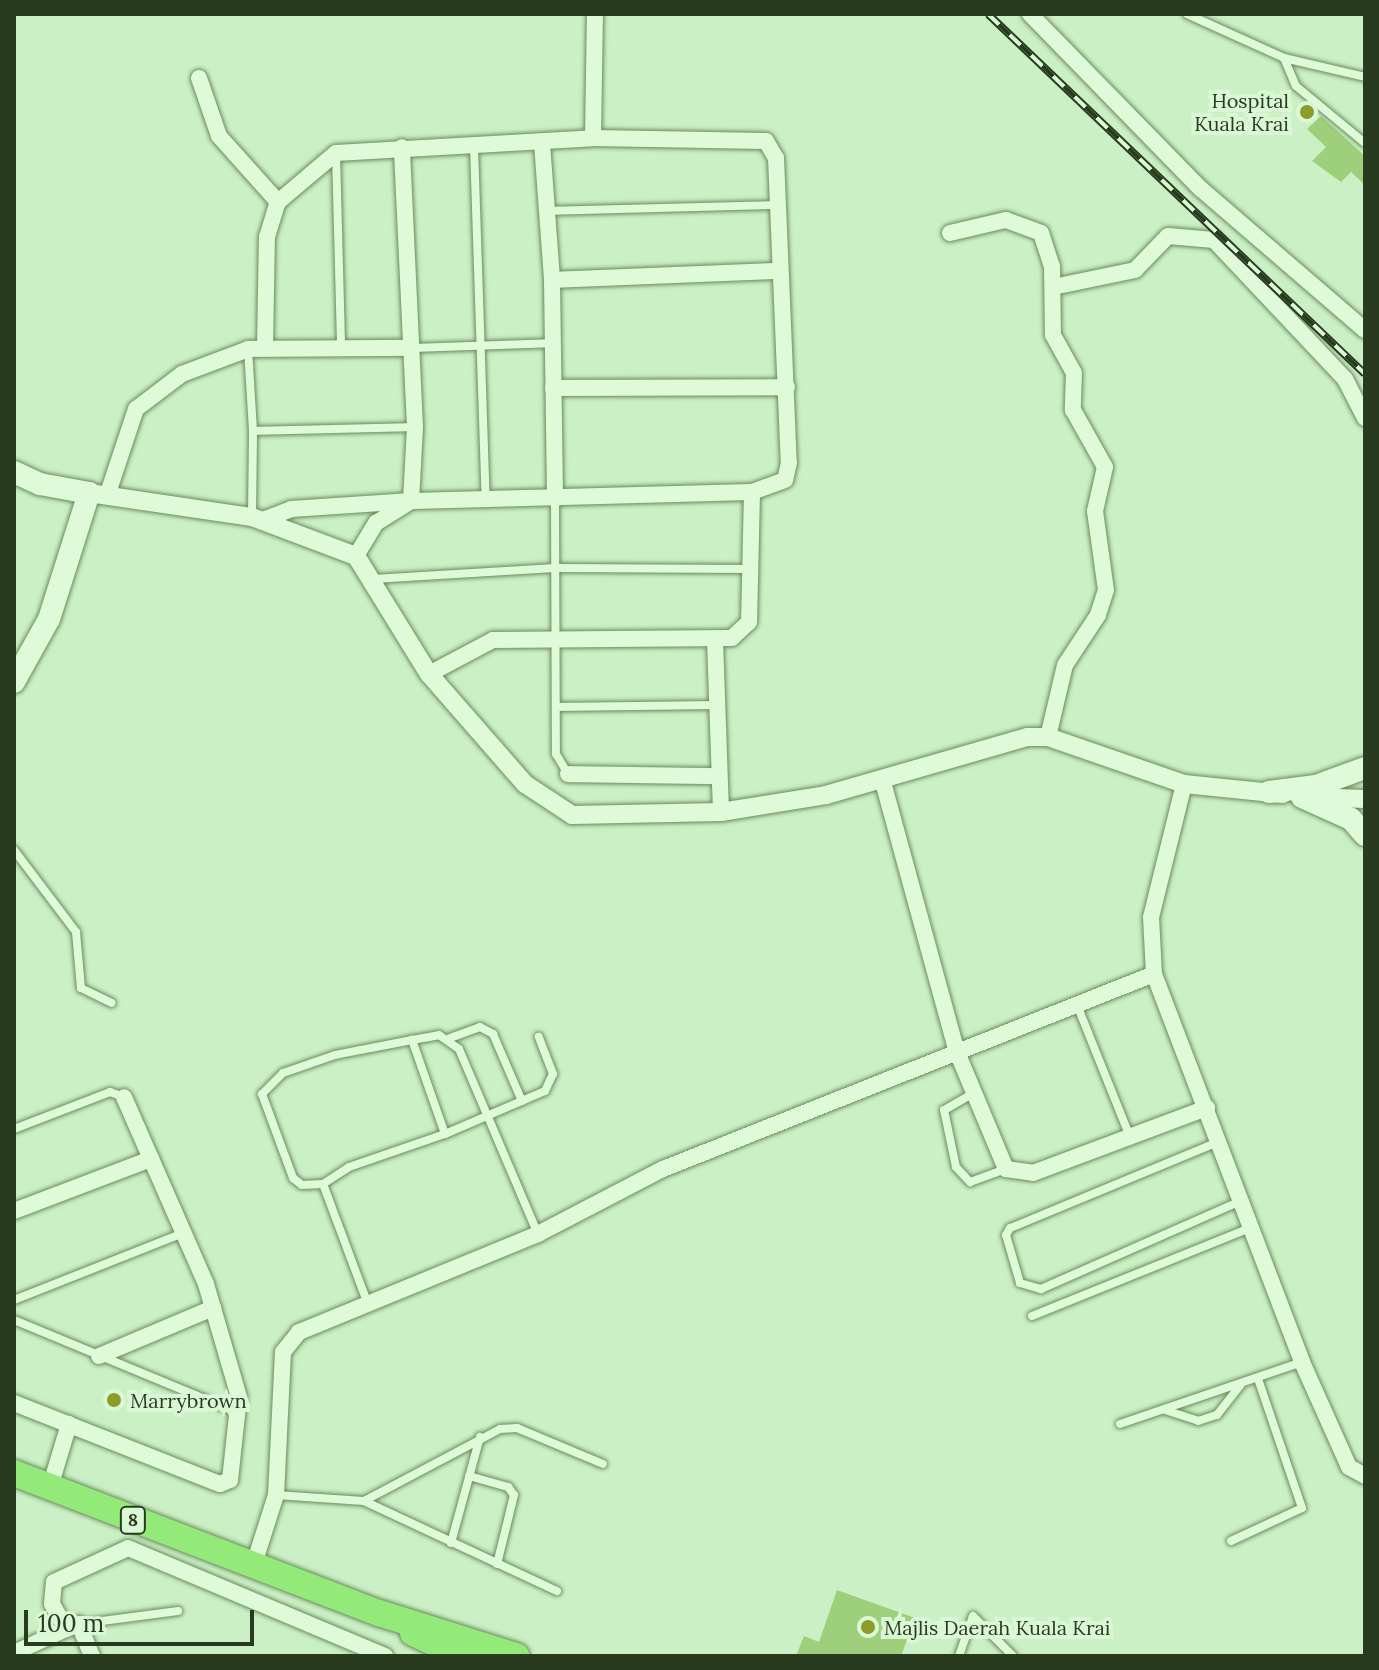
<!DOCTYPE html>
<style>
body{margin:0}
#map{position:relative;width:1379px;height:1670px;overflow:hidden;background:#ccf0c6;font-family:Lora,serif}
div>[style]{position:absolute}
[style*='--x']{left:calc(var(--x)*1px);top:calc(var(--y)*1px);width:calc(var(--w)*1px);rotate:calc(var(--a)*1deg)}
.building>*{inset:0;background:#9ecf7b}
.roads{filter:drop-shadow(0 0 2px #6a8c5b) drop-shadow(0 0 2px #6a8c5b)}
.service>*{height:8px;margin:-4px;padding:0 4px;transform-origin:4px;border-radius:4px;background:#defad9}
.minor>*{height:16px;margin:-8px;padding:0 8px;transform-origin:8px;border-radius:8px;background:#defad9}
.tertiary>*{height:18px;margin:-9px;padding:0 9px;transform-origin:9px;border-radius:9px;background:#defad9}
.secondary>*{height:22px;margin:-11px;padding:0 11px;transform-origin:11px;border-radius:11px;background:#defad9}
.trunk>*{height:26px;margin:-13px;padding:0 13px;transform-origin:13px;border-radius:13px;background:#93ea79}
.rail>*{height:8px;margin-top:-4px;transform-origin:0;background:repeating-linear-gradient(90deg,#daf7d6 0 15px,#293b1f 0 30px);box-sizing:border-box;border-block:2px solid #293b1f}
.dots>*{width:22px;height:22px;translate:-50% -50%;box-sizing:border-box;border:4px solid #daf7d6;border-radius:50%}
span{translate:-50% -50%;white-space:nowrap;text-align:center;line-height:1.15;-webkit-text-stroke:8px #daf7d6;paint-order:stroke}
.shield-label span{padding:2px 6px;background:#daf7d6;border:2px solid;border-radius:6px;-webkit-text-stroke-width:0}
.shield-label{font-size:18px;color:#293b1f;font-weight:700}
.poi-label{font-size:20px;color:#293b1f}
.right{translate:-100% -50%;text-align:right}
.left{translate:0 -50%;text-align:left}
.frame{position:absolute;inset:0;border:16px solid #293b1f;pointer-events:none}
.scale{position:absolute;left:24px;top:1610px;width:230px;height:36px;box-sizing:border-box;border:4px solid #293b1f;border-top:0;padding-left:10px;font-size:24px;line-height:28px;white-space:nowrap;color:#293b1f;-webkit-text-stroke:6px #daf7d6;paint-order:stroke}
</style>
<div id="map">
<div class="building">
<div style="clip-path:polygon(1321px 116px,1365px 156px,1365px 185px,1351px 172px,1341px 182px,1312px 161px,1326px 147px,1307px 129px)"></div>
<div style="clip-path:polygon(837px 1590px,915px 1618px,901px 1656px,796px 1656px,804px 1636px,819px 1642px)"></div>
</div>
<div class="roads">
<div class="service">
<div style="--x:1187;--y:14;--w:107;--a:24.4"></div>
<div style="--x:1284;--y:58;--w:30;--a:67"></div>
<div style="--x:1296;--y:86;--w:89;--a:39.6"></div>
<div style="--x:1284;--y:58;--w:83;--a:13.2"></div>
<div style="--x:474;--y:147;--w:354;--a:88.1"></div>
<div style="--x:336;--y:153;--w:195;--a:88.5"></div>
<div style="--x:547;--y:211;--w:230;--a:-1.5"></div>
<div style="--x:410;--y:348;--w:142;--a:-2"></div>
<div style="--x:248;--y:349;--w:82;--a:86.5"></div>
<div style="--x:555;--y:499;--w:255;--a:89.8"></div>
<div style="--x:556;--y:754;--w:23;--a:59"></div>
<div style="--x:252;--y:516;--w:85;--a:-89.3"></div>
<div style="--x:253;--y:431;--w:161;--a:-1.4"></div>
<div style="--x:373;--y:579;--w:182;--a:-3.5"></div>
<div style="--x:555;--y:568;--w:196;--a:0.3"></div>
<div style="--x:556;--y:707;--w:158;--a:-0.7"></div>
<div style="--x:14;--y:850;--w:103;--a:52.9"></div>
<div style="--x:76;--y:932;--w:56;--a:84.9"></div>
<div style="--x:81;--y:988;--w:34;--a:26"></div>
<div style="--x:1077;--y:1005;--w:142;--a:68.1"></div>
<div style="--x:450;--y:1038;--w:32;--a:-20"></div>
<div style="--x:480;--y:1027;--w:15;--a:28"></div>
<div style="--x:493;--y:1034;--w:73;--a:66.6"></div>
<div style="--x:412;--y:1040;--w:27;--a:-10"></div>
<div style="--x:439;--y:1035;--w:24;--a:35"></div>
<div style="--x:459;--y:1049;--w:201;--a:66.9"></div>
<div style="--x:972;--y:1094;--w:32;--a:150"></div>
<div style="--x:944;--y:1110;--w:58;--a:78.1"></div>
<div style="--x:956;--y:1167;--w:21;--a:47"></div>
<div style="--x:970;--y:1182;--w:38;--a:-20"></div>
<div style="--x:14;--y:1129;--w:103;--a:-21.1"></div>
<div style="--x:110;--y:1092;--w:15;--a:20"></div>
<div style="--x:445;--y:1134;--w:100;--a:-109.3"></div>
<div style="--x:412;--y:1040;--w:78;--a:169"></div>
<div style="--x:335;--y:1055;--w:55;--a:160.9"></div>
<div style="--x:283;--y:1073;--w:30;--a:135"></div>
<div style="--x:262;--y:1094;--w:90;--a:69.7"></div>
<div style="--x:293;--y:1178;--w:11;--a:38"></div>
<div style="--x:302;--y:1185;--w:21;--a:-3"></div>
<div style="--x:323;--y:1184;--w:31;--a:-33"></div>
<div style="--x:349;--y:1167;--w:102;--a:-19"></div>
<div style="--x:445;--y:1134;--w:109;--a:-23.3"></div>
<div style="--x:545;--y:1091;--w:19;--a:-65"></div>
<div style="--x:553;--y:1074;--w:40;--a:-111"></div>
<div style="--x:1218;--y:1142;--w:225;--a:157.5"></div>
<div style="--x:1010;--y:1228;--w:8;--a:120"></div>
<div style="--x:1006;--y:1235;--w:50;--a:73.7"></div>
<div style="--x:1020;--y:1283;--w:22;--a:16"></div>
<div style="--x:1041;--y:1289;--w:221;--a:-23.8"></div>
<div style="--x:323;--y:1184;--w:131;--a:69.5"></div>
<div style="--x:14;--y:1300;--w:182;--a:-21.6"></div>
<div style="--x:1032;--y:1316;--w:235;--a:-22"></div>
<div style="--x:14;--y:1320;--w:243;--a:22.5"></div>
<div style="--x:1165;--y:1410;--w:35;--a:18"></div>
<div style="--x:1198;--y:1421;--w:20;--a:-18"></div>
<div style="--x:1217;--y:1415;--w:39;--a:-52"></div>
<div style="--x:1120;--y:1424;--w:192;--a:-18.8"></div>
<div style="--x:469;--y:1476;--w:41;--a:15.8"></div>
<div style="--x:508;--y:1487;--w:10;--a:53"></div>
<div style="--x:514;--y:1495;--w:71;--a:103.8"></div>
<div style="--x:276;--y:1495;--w:88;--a:3.9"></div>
<div style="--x:364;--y:1501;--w:213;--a:25"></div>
<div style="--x:364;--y:1501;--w:154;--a:-27.9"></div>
<div style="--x:500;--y:1429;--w:17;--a:-3"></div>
<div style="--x:517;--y:1428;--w:93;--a:22.7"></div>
<div style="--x:1231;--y:1541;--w:78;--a:-24.9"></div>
<div style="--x:1302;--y:1508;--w:136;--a:-108.8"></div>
<div style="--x:451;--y:1543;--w:110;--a:-74.7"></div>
<div style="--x:79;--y:1624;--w:100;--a:-7.5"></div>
<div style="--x:959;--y:1656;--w:42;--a:-70.7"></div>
<div style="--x:973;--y:1616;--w:57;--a:45"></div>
</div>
<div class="minor">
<div style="--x:1030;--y:14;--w:245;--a:45.7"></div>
<div style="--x:1201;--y:189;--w:216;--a:40.7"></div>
<div style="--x:199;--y:78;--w:61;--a:71"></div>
<div style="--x:219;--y:136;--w:89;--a:48.2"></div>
<div style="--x:593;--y:138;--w:124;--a:-89.1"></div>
<div style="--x:542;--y:143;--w:137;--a:85.8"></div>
<div style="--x:552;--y:280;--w:219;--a:89.2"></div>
<div style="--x:950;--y:233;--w:57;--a:-13.1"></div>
<div style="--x:1006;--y:220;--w:37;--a:20"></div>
<div style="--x:1041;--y:233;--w:35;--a:72"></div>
<div style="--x:1052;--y:266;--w:69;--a:89.2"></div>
<div style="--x:1053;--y:335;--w:43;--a:61.1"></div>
<div style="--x:1074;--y:373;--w:37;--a:92"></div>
<div style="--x:1073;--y:410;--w:65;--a:60.7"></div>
<div style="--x:1105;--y:467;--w:45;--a:102.8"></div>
<div style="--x:1095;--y:511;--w:80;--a:82.1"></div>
<div style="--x:1106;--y:590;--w:26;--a:108"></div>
<div style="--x:1098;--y:615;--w:60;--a:123.4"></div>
<div style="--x:1065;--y:665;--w:74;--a:103.3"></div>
<div style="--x:552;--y:280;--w:227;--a:-2.3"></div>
<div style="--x:1053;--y:287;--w:84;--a:-11.7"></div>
<div style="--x:1135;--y:270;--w:47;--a:-45.9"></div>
<div style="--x:1168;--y:236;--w:46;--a:5"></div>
<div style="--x:1214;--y:240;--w:191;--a:46.7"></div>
<div style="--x:1345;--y:379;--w:44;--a:62.9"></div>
<div style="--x:265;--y:348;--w:111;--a:-89"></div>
<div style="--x:267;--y:237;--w:37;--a:-73"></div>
<div style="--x:278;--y:202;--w:76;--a:-40.2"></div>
<div style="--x:336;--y:153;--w:257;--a:-3.3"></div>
<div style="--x:593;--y:138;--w:173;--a:1"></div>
<div style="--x:766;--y:141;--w:20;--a:60"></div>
<div style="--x:776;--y:158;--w:305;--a:87.6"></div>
<div style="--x:789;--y:463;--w:17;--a:103"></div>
<div style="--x:785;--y:480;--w:35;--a:160"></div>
<div style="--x:553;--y:388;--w:234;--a:-0.2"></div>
<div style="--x:108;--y:493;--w:89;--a:-71.6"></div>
<div style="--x:136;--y:409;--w:58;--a:-37.3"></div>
<div style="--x:182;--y:374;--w:71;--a:-20.7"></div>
<div style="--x:248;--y:349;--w:162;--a:-0.4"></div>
<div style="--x:263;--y:520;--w:30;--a:-21"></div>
<div style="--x:291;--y:509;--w:120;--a:-3.8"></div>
<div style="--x:411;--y:501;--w:74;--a:-86.9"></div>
<div style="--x:415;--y:427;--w:280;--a:-92.7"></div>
<div style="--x:356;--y:556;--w:39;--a:-59"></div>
<div style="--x:376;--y:523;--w:41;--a:-32.2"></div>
<div style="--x:411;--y:501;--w:341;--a:-1.5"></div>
<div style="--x:752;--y:492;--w:130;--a:91.3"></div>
<div style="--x:749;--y:622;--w:23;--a:137"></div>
<div style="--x:732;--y:638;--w:239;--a:179.5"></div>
<div style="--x:493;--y:640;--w:72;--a:152"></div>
<div style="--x:715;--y:640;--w:172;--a:88"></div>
<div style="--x:568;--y:774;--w:147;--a:0.8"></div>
<div style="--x:883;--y:782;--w:280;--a:74.7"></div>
<div style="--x:957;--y:1052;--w:127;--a:67.3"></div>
<div style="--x:1006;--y:1169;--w:27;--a:8"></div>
<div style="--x:1033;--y:1173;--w:186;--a:-20.5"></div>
<div style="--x:1184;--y:784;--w:137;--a:103.9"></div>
<div style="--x:1151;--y:917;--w:57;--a:87"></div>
<div style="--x:1154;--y:974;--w:415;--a:69.1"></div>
<div style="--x:1302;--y:1362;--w:115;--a:65.9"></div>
<div style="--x:1349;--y:1467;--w:18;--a:29"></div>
<div style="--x:14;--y:1211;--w:147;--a:-20.8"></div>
<div style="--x:99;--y:1356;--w:124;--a:-22.8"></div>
<div style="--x:14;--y:1403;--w:221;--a:21.5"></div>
<div style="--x:220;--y:1484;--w:11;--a:-22"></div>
<div style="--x:230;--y:1480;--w:83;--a:-83.8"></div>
<div style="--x:239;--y:1397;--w:118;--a:-106.3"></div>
<div style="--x:206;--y:1284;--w:204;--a:-113.7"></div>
<div style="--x:50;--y:1487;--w:66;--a:-73.2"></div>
<div style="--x:253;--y:1567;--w:76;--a:-72.3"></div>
<div style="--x:276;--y:1495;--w:143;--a:-87.2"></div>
<div style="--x:283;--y:1352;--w:26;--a:-51"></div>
<div style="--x:299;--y:1332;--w:258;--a:-22.3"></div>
<div style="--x:538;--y:1234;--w:141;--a:-27.5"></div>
<div style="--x:663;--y:1169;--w:528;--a:-21.66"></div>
<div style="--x:66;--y:1629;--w:14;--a:-21"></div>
<div style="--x:79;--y:1624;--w:35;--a:68"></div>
<div style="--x:14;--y:1653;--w:57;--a:-24.8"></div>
<div style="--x:66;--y:1629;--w:29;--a:-119"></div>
<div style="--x:52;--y:1604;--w:22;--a:-85"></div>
<div style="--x:54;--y:1582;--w:81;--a:-24.7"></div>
<div style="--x:128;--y:1548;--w:279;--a:22.8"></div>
</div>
<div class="tertiary">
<div style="--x:89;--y:493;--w:165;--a:8.4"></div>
<div style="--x:252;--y:517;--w:111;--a:20.6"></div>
<div style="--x:356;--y:556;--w:139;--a:58.3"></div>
<div style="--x:429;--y:674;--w:146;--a:48.9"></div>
<div style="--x:525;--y:784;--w:56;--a:33.4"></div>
<div style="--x:572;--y:815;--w:149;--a:-1.2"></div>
<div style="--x:721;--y:812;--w:106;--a:-9.2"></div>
<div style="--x:826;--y:795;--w:209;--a:-16.1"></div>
<div style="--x:1027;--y:737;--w:21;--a:0"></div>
<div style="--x:1048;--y:737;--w:144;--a:19.1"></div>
<div style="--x:1184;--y:784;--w:99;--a:5.8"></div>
<div style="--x:1308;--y:797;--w:57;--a:2"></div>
</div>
<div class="secondary">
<div style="--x:14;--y:472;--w:29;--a:25"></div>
<div style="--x:40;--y:484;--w:50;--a:10.4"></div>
<div style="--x:89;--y:493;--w:132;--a:107.6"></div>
<div style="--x:49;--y:619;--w:72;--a:119.1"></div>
<div style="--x:1269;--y:792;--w:47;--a:-7.3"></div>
<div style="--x:1316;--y:786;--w:52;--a:-20.2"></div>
<div style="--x:1302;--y:797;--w:54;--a:24.2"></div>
<div style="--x:1351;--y:819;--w:21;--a:49"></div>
</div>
<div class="trunk">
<div style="--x:14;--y:1473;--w:391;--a:21"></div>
<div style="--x:379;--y:1613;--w:144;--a:17.4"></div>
<div style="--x:413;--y:1633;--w:55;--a:24.7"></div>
</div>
</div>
<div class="rail">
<div style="--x:988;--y:14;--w:521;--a:43.68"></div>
</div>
<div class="dots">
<div style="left:1307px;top:112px;background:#8b9c29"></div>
<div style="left:114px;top:1400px;background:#8b9c29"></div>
<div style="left:868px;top:1627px;background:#8b9c29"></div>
</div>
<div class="shield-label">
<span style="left:133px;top:1520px">8</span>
</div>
<div class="poi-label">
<span class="right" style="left:1289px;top:112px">Hospital<br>Kuala Krai</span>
<span class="left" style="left:130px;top:1400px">Marrybrown</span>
<span class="left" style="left:884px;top:1627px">Majlis Daerah Kuala Krai</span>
</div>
<div class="frame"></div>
<div class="scale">100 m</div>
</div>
